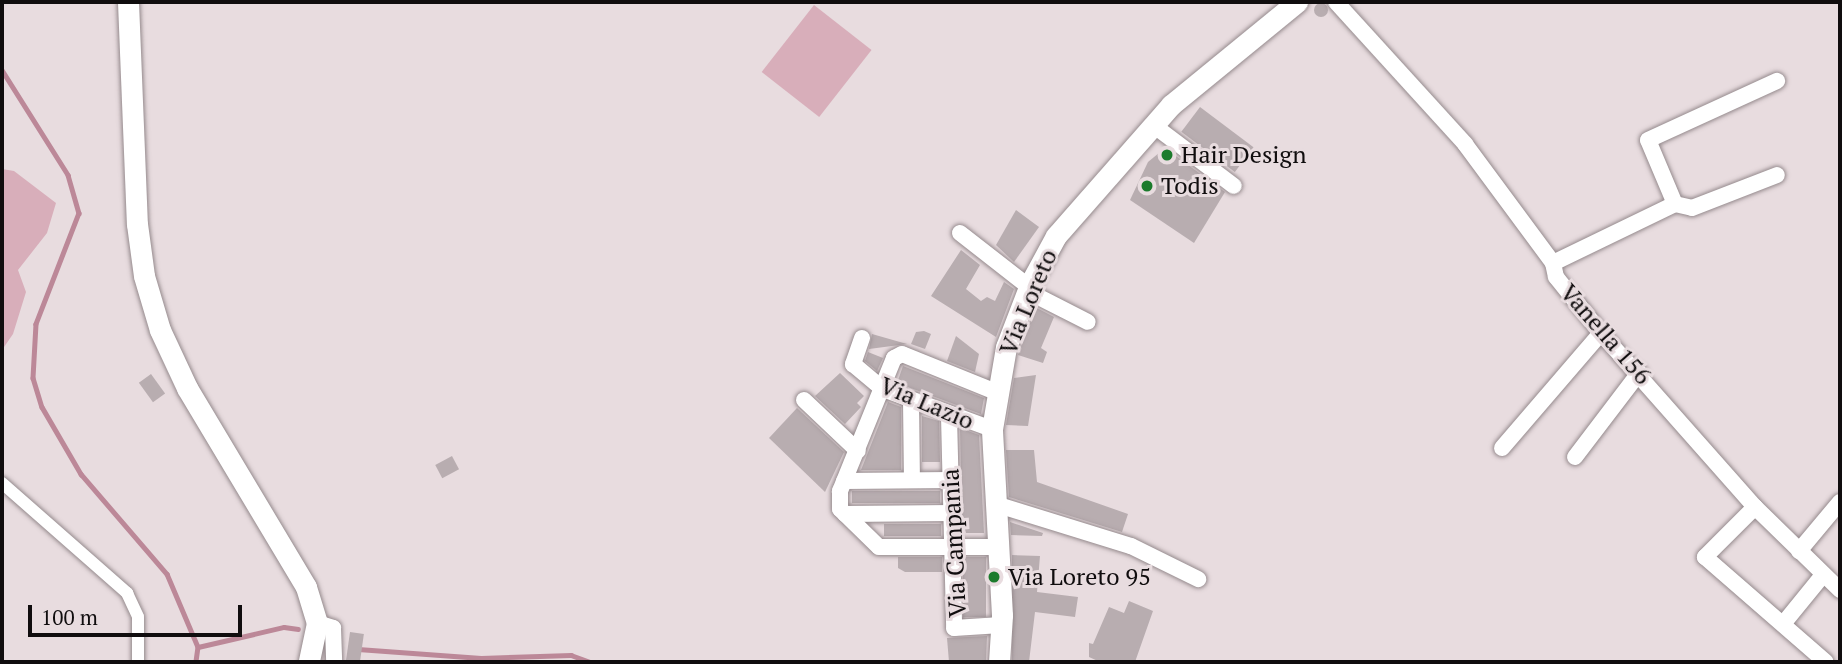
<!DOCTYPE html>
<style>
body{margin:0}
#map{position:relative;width:1842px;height:664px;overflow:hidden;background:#e8dcdf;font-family:"PT Serif",serif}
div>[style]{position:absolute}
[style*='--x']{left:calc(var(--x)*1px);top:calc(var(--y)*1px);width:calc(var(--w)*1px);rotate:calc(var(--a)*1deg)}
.green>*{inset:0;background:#d8aeba;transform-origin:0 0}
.stream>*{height:4.5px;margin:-2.25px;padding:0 2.25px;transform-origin:2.25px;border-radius:2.25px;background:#bc8898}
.building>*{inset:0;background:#b8adb0;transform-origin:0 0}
.round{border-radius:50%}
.roads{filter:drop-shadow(0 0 2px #958a8d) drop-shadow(0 0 2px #958a8d)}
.pedestrian>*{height:12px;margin:-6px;padding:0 6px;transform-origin:6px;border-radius:6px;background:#fff}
.minor>*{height:16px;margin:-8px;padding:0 8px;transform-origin:8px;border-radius:8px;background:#fff}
.tertiary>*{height:21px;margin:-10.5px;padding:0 10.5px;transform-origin:10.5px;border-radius:10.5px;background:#fff}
.dots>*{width:19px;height:19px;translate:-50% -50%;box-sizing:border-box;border:4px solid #e8dcdf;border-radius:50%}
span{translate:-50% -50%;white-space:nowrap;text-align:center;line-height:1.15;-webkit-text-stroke:6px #e8dcdf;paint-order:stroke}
.poi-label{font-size:24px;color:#100d0e}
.left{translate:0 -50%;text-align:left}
.street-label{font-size:24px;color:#100d0e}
.frame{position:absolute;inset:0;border:4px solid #100d0e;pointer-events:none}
.scale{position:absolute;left:28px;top:605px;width:214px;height:32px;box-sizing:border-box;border:4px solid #100d0e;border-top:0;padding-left:9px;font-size:21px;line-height:24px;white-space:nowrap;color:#100d0e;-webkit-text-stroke:5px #e8dcdf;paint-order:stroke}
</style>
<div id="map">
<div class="green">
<div style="left:814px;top:5px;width:73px;height:85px;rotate:38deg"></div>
<div style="clip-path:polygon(2px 169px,14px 171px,56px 203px,47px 233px,18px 270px,26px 292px,13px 334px,2px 350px)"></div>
</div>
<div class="stream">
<div style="--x:2;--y:70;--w:124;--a:57.8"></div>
<div style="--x:68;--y:175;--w:40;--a:74"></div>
<div style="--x:79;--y:213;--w:119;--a:111.2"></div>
<div style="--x:36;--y:324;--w:54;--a:93.2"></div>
<div style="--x:33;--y:378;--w:30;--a:73"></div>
<div style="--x:42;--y:407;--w:78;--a:59.8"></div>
<div style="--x:81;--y:474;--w:132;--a:49.3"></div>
<div style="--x:167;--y:574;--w:79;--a:67"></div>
<div style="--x:198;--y:647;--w:15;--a:98"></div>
<div style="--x:198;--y:647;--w:88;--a:-13.1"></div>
<div style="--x:284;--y:627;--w:14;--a:8"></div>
<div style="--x:358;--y:649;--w:123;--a:4.2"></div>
<div style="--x:481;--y:658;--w:90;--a:-1.9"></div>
<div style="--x:571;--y:655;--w:20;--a:20"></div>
</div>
<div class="building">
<div class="round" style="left:1314px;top:3px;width:14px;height:14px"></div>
<div style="left:1200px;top:107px;width:67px;height:31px;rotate:37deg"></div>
<div style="clip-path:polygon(1165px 148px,1225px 192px,1194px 243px,1130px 200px,1148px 162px)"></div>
<div style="clip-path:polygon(1016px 210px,1039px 227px,1014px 262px,996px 245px)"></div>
<div style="clip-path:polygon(961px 250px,980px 265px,966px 289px,981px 301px,987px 297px,995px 301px,1004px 282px,1014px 289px,996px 337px,931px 296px)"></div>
<div style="clip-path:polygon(1035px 307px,1054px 317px,1041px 348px,1047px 352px,1043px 363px,1018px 355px)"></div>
<div style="clip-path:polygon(924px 331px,931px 334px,925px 349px,911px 344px,916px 332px)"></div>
<div style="clip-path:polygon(872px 334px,907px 344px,869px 349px)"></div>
<div style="clip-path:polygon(956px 336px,979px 354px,975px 372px,947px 361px)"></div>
<div style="clip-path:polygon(868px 352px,883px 358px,877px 371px,865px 361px)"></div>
<div style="clip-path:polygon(903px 366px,984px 398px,981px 414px,897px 383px)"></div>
<div style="clip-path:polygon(840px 373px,864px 396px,857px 403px,861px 407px,845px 424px,815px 396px)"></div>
<div style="left:151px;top:374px;width:24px;height:15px;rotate:54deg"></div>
<div style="clip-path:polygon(1036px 375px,1028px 426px,1006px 425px,1014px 378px)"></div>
<div style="clip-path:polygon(888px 402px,901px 407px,901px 470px,861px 470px)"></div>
<div style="clip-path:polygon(797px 408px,844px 452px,825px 492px,769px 438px)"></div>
<div style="clip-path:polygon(922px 416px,939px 421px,940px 462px,922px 462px)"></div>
<div style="clip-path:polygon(960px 428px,979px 435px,984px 533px,966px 533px,962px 517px)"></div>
<div style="clip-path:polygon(1006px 450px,1034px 450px,1037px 482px,1128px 514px,1122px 532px,1009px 497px)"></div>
<div style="left:452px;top:456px;width:15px;height:19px;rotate:62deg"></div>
<div style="left:852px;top:491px;width:88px;height:12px"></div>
<div style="clip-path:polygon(1010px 522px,1043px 533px,1042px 536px,1011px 535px)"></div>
<div style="left:884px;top:524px;width:57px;height:12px"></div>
<div style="clip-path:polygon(1012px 555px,1040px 556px,1037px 592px,1078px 597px,1075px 617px,1035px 612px,1029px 662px,1012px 662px)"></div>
<div style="clip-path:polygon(898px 557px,942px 557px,942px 572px,905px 572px,898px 568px)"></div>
<div style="left:963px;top:557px;width:23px;height:60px"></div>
<div style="clip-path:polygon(1129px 601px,1153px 611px,1135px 662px,1100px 662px,1089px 657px,1089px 643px,1093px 644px,1109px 607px,1124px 613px)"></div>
<div style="left:350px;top:632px;width:14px;height:30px;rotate:8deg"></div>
<div style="clip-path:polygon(987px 636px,986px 662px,949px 662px,947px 638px)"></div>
</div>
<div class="roads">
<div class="pedestrian">
<div style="--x:2;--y:483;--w:167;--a:41.3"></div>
<div style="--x:127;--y:593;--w:26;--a:65"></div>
<div style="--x:138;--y:617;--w:45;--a:90"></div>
</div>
<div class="minor">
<div style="--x:1336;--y:2;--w:192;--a:47.7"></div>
<div style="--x:1465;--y:144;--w:148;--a:53.5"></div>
<div style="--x:1553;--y:263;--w:14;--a:78"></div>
<div style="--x:1556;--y:277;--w:72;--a:51.2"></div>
<div style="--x:1601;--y:333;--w:232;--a:48.5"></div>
<div style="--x:1755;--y:507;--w:119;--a:44.3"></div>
<div style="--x:1153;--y:125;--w:101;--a:37"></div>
<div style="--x:1675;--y:204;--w:69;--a:-112.9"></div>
<div style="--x:1648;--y:140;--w:142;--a:-24.6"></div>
<div style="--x:960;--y:233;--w:88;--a:38"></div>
<div style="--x:1553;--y:263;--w:136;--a:-25.8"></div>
<div style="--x:1675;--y:204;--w:17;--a:13"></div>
<div style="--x:1692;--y:208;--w:91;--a:-21.2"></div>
<div style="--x:1027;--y:291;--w:68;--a:26.9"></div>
<div style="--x:862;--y:338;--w:28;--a:109"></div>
<div style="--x:853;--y:364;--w:39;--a:40"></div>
<div style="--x:883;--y:389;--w:116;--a:20.2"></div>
<div style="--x:996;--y:392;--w:101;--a:-158"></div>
<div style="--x:902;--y:354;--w:9;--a:153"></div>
<div style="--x:894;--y:358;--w:144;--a:112.1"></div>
<div style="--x:840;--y:491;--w:18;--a:90"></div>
<div style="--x:840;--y:509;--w:54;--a:44.3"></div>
<div style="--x:879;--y:547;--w:118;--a:0"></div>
<div style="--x:804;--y:400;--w:74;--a:43.4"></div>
<div style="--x:911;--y:401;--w:79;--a:89.3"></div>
<div style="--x:949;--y:416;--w:212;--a:88.6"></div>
<div style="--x:954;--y:628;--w:47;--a:-3.7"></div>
<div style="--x:1502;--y:448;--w:152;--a:-49.3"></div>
<div style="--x:1575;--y:457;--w:106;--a:-52.7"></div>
<div style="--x:844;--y:481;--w:106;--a:-0.5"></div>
<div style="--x:995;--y:504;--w:142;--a:17.2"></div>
<div style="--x:1131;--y:546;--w:75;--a:26.2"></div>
<div style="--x:1755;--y:507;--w:71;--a:135"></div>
<div style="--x:1705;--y:557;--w:160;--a:41"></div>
<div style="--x:845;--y:514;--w:106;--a:-0.5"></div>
<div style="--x:1799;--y:551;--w:64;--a:-50.1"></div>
<div style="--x:317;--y:623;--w:17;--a:17"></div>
<div style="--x:333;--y:628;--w:34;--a:88"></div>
<div style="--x:1783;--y:624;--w:63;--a:-50.8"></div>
</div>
<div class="tertiary">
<div style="--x:128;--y:2;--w:222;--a:87.7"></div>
<div style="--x:137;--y:224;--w:52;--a:82.3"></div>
<div style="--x:144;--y:276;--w:56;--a:73.5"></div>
<div style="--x:160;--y:330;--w:64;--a:65"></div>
<div style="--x:187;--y:388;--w:232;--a:59.1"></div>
<div style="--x:306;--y:587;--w:38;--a:73"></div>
<div style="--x:317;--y:623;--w:40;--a:102"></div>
<div style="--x:999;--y:662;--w:47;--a:-86.3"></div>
<div style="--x:1002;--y:615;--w:186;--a:-93.1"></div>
<div style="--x:992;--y:429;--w:83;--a:-80.3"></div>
<div style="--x:1006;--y:347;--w:70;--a:-69"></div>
<div style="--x:1031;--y:282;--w:52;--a:-61.5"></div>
<div style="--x:1056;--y:236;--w:174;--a:-48.7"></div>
<div style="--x:1171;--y:105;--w:163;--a:-39.3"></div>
</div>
</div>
<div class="dots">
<div style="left:1167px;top:155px;background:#1b7b2c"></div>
<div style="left:1147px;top:186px;background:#1b7b2c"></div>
<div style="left:994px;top:577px;background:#1b7b2c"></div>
</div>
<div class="poi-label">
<span class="left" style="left:1181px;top:155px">Hair Design</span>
<span class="left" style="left:1161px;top:186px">Todis</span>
<span class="left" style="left:1008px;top:577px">Via Loreto 95</span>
</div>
<div class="street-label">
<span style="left:1028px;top:302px;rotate:-67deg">Via Loreto</span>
<span style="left:1606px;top:334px;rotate:49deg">Vanella 156</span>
<span style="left:927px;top:403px;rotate:23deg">Via Lazio</span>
<span style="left:954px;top:543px;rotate:-93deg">Via Campania</span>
</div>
<div class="frame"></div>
<div class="scale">100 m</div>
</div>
